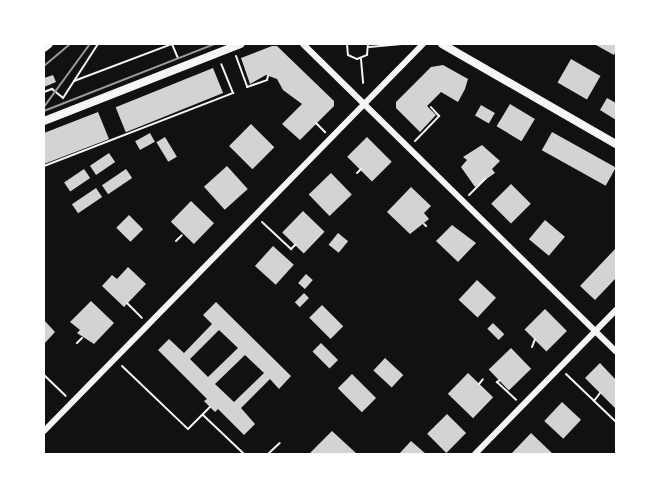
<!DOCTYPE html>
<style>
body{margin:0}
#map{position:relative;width:660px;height:498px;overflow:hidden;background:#111;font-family:"Nunito Sans",sans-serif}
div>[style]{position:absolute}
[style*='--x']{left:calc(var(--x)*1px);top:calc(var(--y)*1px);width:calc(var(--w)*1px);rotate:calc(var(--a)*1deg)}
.building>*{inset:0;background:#d3d3d3;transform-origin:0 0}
.path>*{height:2px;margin:-1px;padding:0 1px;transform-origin:1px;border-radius:1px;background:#f5f5f5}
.minor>*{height:6px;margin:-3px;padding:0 3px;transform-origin:3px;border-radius:3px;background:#f5f5f5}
.tertiary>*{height:8px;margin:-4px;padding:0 4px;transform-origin:4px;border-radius:4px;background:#f5f5f5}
.tram>*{height:1.5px;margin:-0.75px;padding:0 0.75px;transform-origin:0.75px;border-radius:0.75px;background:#9a9a9a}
span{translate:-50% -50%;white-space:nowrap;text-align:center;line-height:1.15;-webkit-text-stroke:6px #fff;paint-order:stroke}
.frame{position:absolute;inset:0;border:45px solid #fff;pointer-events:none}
</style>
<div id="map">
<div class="building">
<div style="clip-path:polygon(594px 44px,616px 44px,616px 51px,614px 55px)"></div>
<div style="clip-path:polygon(272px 46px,277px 46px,334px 101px,334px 106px,300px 140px,282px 124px,302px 104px,283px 90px,277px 79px,266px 75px,250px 84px,241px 58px)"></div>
<div style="left:571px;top:59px;width:34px;height:27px;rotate:30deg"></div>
<div style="clip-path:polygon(443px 65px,468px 79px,465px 89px,458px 102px,441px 92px,427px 106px,436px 115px,420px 132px,396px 108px,396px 102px,431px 67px)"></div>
<div style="left:213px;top:68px;width:27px;height:105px;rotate:68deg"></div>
<div style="clip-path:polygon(53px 75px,56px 82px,44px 87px,44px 78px)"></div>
<div style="clip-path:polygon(607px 98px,616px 103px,616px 120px,600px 110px)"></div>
<div style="left:510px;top:104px;width:29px;height:26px;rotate:31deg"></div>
<div style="left:481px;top:105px;width:16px;height:12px;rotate:30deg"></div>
<div style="clip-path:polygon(98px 112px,109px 139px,44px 164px,44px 133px)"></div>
<div style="left:251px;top:124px;width:33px;height:31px;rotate:45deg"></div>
<div style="left:552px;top:132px;width:73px;height:21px;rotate:29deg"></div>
<div style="left:150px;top:133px;width:10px;height:17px;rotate:61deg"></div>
<div style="left:165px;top:137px;width:23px;height:10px;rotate:59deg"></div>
<div style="left:367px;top:137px;width:35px;height:28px;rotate:45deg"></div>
<div style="clip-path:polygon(482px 145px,500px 161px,492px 169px,495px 173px,475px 187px,461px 167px,467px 160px,463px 157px)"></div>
<div style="left:109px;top:153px;width:11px;height:23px;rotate:56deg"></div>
<div style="left:227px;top:166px;width:31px;height:31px;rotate:48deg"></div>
<div style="left:84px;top:169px;width:11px;height:24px;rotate:56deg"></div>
<div style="left:126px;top:169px;width:11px;height:29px;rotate:56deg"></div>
<div style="left:331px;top:173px;width:30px;height:31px;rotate:46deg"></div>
<div style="left:511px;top:184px;width:28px;height:28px;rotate:45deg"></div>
<div style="clip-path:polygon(411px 187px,431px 206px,424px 213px,429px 219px,410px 234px,387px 212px)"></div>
<div style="left:96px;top:188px;width:11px;height:29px;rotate:56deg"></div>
<div style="left:191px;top:201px;width:32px;height:29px;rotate:44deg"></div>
<div style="left:303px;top:211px;width:30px;height:30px;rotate:44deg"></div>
<div style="left:129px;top:215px;width:20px;height:18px;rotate:45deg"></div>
<div style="left:545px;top:220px;width:26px;height:25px;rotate:40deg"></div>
<div style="clip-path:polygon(452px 225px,476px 243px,458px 262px,436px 241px)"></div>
<div style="left:338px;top:233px;width:13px;height:15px;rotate:39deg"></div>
<div style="left:273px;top:246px;width:28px;height:27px;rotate:42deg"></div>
<div style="clip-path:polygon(616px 248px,616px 278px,595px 300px,580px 286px)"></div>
<div style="clip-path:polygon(128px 267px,146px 284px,124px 307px,102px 286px,112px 275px,117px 279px)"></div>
<div style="left:306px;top:274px;width:9px;height:12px;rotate:41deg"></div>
<div style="left:477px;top:280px;width:26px;height:27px;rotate:43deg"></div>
<div style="left:304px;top:293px;width:7px;height:13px;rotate:45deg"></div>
<div style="clip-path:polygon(91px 301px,114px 323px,94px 344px,77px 333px,80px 330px,70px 322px)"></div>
<div style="clip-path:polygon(evenodd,216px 302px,291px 376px,279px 389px,270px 379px,241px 408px,255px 424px,244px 435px,218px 409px,215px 412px,204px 401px,207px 399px,158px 350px,169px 339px,184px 353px,212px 324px,203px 315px,216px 302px,219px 330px,238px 348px,208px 377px,190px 359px,219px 330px,216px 302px,245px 355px,264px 373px,234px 402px,215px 384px,245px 355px)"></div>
<div style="left:322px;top:305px;width:30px;height:18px;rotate:45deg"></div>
<div style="left:545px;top:309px;width:31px;height:29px;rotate:45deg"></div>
<div style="clip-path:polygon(44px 320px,55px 332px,44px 344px)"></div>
<div style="left:493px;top:323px;width:16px;height:8px;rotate:45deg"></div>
<div style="left:321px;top:343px;width:24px;height:12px;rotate:45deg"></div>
<div style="left:511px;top:348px;width:29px;height:31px;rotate:46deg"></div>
<div style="left:385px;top:358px;width:25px;height:17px;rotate:43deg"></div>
<div style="clip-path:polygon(600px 363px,616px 380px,616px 409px,585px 378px)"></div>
<div style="left:468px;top:373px;width:35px;height:29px;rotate:44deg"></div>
<div style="left:352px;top:374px;width:34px;height:20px;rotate:45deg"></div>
<div style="left:562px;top:402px;width:26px;height:26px;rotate:43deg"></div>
<div style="left:447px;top:414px;width:27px;height:28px;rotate:45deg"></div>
<div style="clip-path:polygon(332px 431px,357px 454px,309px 454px)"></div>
<div style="clip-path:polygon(531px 433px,553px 454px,511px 454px)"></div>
<div style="clip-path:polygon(411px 441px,426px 454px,399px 454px)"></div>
</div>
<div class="path">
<div style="--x:172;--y:44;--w:15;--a:67"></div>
<div style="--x:347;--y:44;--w:11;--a:85"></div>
<div style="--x:348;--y:55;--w:10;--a:24"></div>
<div style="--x:357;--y:59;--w:11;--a:-22"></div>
<div style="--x:367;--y:55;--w:11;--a:-85"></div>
<div style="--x:369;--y:47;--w:33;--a:-5"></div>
<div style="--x:236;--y:56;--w:33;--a:70"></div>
<div style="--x:247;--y:87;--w:21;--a:-19"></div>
<div style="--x:267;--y:80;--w:4;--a:-76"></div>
<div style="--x:361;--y:59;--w:24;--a:85"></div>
<div style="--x:74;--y:81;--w:105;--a:-20.7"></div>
<div style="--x:44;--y:92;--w:9;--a:-21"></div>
<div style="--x:52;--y:89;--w:14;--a:39"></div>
<div style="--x:63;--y:98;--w:64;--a:-57.1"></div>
<div style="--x:316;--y:123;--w:13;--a:45"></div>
<div style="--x:415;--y:141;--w:35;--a:-46"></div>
<div style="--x:439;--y:116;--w:12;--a:-132"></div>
<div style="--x:44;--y:166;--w:203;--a:-21.1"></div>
<div style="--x:233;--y:93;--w:31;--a:-112"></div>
<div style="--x:357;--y:173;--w:6;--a:-45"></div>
<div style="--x:469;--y:195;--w:23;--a:-45"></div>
<div style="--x:262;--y:222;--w:40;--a:43"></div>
<div style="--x:291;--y:249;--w:6;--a:-45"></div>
<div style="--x:424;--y:224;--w:3;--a:45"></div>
<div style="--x:176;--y:241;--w:8;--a:-45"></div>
<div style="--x:127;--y:303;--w:21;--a:45"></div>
<div style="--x:77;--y:343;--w:7;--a:-45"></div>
<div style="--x:532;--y:347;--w:9;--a:-69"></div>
<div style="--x:122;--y:366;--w:91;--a:43.7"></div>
<div style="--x:188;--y:429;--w:31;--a:-45"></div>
<div style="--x:566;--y:374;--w:69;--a:43.8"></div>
<div style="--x:44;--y:375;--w:30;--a:44"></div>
<div style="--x:500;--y:380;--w:4;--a:146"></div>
<div style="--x:497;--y:382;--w:26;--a:43"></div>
<div style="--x:479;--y:384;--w:6;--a:-51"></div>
<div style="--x:594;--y:401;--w:10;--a:-53"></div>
<div style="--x:203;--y:415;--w:57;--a:43.6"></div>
<div style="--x:268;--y:454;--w:16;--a:-43"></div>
</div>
<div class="minor">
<div style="--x:303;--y:44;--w:439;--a:44.5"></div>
<div style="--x:44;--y:431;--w:542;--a:-45.6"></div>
<div style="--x:475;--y:454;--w:202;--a:-45.6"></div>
</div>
<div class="tertiary">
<div style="--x:442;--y:44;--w:201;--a:29.9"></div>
<div style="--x:44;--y:48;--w:6;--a:-39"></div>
<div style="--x:44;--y:121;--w:211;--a:-21.4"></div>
</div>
<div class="tram">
<div style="--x:44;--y:66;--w:34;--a:-40"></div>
<div style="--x:44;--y:107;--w:78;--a:-53.9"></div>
<div style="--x:44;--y:111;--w:184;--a:-21.4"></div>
</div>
<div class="frame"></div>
</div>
